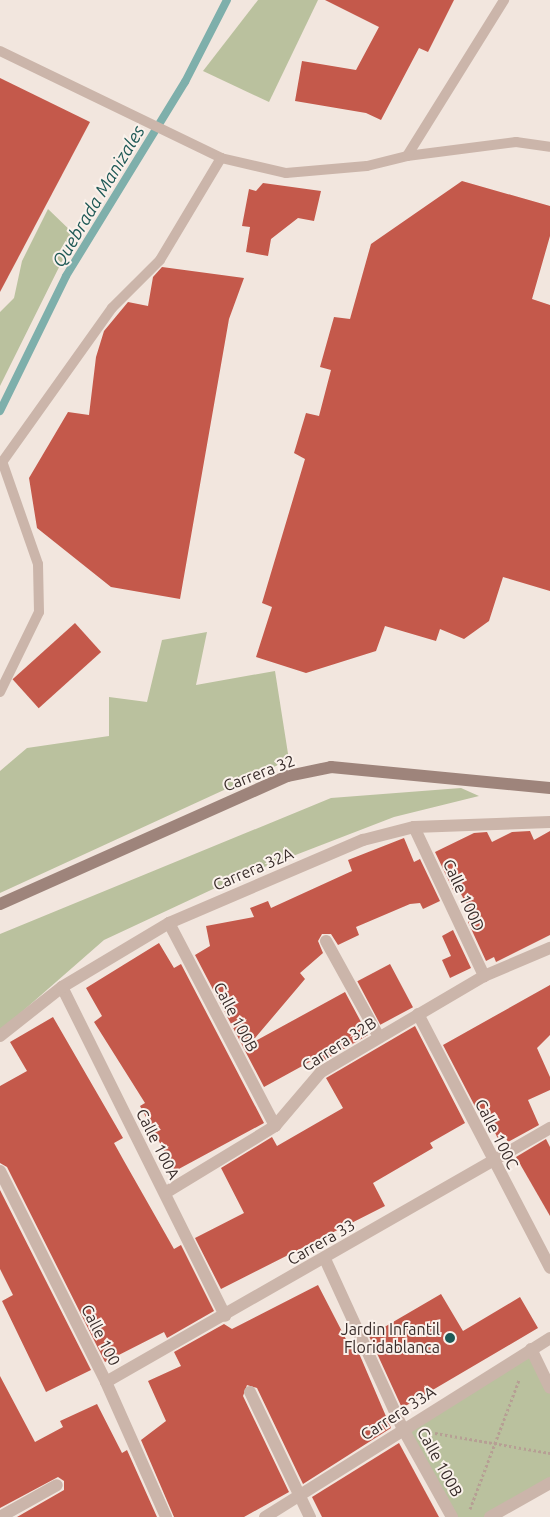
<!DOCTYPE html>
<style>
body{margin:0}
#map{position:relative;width:550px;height:1517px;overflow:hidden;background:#f2e6de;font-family:Ubuntu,sans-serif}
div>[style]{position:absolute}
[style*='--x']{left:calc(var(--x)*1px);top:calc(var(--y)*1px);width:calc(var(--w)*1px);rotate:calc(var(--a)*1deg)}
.green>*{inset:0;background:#bac19e}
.stream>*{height:8px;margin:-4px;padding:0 4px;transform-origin:4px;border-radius:4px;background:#7eafab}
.building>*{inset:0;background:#c4594b;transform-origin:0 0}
.path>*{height:3px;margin-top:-1.5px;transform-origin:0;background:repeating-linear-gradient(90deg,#b69f94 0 2.5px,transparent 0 5px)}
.service>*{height:10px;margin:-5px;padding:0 5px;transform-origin:5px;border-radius:5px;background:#cbb5aa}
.minor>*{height:12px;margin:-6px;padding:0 6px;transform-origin:6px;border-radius:6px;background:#cbb5aa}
.secondary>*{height:12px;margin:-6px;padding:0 6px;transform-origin:6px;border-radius:6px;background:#9e847b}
.dots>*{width:14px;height:14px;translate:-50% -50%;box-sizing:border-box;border:2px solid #faf1eb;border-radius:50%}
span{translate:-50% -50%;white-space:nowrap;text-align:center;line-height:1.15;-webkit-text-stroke:4px #faf1eb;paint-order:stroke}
.street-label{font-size:16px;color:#382c2a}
.poi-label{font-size:16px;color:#382c2a}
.right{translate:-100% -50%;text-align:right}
.water-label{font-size:18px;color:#1f5956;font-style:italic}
</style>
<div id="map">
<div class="green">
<div style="clip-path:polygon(258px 0,318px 0,269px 102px,203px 71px)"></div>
<div style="clip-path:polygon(48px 209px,75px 235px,0 386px,0 312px,14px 298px,22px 261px)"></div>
<div style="clip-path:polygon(207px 632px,196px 685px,275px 671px,289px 760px,0 893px,0 771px,27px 748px,109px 736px,109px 697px,147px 702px,162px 640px)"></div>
<div style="clip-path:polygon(461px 788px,479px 796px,394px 817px,241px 876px,104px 940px,0 1031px,0 934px,331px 798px)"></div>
<div style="clip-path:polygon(531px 1349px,550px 1388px,550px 1483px,490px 1517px,452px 1517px,403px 1429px)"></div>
</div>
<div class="stream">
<div style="--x:0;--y:411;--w:150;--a:-63.9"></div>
<div style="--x:66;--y:276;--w:228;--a:-58.5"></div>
<div style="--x:185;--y:82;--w:92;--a:-62.9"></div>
</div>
<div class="building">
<div style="clip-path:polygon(325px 0,454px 0,428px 52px,419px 48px,381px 120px,366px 113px,295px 101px,302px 61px,356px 70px,379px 27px)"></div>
<div style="clip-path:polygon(0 78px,90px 122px,0 292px)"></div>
<div style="clip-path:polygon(462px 181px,550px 206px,550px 236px,532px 299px,550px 305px,550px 591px,503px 577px,489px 621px,464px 639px,440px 629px,436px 641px,385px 626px,376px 651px,306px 673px,256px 657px,272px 607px,262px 603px,305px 459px,294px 453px,306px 413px,319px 416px,331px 370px,320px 367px,334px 317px,350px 319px,371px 244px)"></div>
<div style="clip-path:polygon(263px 183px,321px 191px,314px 221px,298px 218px,271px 239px,268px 256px,246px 252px,250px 227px,242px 226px,249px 189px,256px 191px)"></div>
<div style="clip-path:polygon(162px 267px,244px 278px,229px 319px,180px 599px,111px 587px,37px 528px,29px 478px,68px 412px,89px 415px,96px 357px,104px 331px,128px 302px,148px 306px,153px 277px)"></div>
<div style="left:75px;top:623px;width:39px;height:84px;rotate:48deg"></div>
<div style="clip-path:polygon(530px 831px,534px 840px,550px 831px,550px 935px,496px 962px,494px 957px,486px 961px,468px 922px,474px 919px,460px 892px,455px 894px,435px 852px,474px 833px,487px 832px,492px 842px,512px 832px)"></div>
<div style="clip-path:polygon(404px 838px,414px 862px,420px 859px,440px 901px,423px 909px,420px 903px,410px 904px,356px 927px,359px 935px,338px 945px,331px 934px,322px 934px,318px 941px,323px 953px,300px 973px,305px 979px,250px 1044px,345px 992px,368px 1035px,318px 1064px,315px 1059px,264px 1087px,195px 955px,210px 946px,206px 926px,254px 917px,250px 908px,268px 901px,271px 908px,352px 871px,348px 860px)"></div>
<div style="clip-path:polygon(453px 930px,471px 968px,450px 978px,442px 960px,451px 956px,442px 936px)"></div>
<div style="clip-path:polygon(159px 943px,174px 968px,181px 964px,264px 1123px,175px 1171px,140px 1106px,145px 1103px,94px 1022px,102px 1016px,86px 988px)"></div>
<div style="left:390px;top:964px;width:49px;height:37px;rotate:62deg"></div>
<div style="clip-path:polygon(550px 985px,550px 1035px,537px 1048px,550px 1077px,550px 1090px,528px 1100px,539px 1125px,508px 1142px,505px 1136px,498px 1139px,485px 1111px,479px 1114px,443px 1045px)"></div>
<div style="clip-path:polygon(53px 1017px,123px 1138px,114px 1143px,124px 1161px,174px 1249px,181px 1245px,214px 1311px,167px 1338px,164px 1332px,105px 1362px,7px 1167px,0 1163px,0 1086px,27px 1071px,10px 1042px)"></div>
<div style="clip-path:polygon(415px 1026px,465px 1123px,430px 1143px,433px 1148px,373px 1183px,385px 1206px,221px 1289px,195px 1238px,244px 1213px,221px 1168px,272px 1137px,277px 1146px,343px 1108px,326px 1078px)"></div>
<div style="clip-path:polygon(546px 1139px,550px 1147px,550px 1216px,516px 1157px)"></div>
<div style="clip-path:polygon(0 1190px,91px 1370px,46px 1392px,2px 1301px,13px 1295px,0 1269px)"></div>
<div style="clip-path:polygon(318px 1285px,350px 1347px,355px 1344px,391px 1428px,303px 1484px,257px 1388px,247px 1385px,243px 1396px,289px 1492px,244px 1517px,174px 1517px,141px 1440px,166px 1421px,148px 1381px,181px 1366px,174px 1352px,224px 1324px,232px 1329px)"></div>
<div style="clip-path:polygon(441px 1294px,463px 1331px,520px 1297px,538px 1328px,402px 1408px,369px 1336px)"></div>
<div style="clip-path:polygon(0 1376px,35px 1442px,63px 1427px,60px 1421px,97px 1404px,122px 1453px,127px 1450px,157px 1517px,17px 1517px,64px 1490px,64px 1481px,58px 1477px,0 1508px)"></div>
<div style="clip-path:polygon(399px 1443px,439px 1517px,322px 1517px,312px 1497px)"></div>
</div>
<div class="path">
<div style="--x:435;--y:1433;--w:117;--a:9.9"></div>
<div style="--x:470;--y:1509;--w:138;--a:-69.2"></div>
</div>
<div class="service">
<div style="--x:0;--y:51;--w:246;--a:25.8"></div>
<div style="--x:221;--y:158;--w:67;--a:13"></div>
<div style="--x:286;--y:173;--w:81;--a:-4.9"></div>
<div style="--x:367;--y:166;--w:41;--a:-14"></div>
<div style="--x:407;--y:156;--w:110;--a:-7.3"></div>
<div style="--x:516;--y:142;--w:34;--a:8"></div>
<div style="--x:407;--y:156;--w:184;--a:-58.1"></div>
<div style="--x:0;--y:465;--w:193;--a:-54.5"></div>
<div style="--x:112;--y:308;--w:68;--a:-45"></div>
<div style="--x:160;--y:260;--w:119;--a:-59.1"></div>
<div style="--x:0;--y:692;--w:89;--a:-64"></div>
<div style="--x:39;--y:612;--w:48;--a:-91.2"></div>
<div style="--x:38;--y:564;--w:106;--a:-109.3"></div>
</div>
<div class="minor">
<div style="--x:414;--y:827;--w:165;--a:64.8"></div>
<div style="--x:169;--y:923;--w:229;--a:62.4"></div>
<div style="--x:326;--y:941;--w:110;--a:61.1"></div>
<div style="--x:62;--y:987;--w:367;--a:63.6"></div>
<div style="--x:418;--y:1014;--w:286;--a:62.5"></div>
<div style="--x:0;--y:1036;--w:79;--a:-38.3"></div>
<div style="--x:62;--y:987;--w:125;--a:-30.9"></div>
<div style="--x:169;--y:923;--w:211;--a:-23.2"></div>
<div style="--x:363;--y:840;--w:53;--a:-14.3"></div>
<div style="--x:414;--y:827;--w:136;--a:-2.1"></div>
<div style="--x:0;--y:1171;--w:236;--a:63.3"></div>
<div style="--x:106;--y:1382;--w:148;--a:66"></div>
<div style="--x:165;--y:1193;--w:129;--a:-31.3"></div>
<div style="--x:275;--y:1126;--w:71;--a:-49.6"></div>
<div style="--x:321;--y:1072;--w:189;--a:-30.5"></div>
<div style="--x:484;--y:976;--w:72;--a:-23"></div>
<div style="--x:325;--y:1259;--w:187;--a:65.4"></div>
<div style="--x:403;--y:1429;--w:101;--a:60.9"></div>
<div style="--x:531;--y:1349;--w:43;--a:64"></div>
<div style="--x:106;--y:1382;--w:512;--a:-29.77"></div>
<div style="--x:250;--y:1392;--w:139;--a:64.4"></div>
<div style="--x:0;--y:1517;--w:65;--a:-29.3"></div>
<div style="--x:265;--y:1517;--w:337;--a:-32.1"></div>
<div style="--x:490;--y:1517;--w:69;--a:-29.5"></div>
</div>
<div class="secondary">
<div style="--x:0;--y:904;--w:315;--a:-24"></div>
<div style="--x:288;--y:776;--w:44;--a:-11.8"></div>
<div style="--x:331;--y:767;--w:220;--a:5.5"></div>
</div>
<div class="dots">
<div style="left:450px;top:1338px;background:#1f5956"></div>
</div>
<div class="street-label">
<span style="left:259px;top:773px;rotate:-21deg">Carrera 32</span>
<span style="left:253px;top:869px;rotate:-23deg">Carrera 32A</span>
<span style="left:464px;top:895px;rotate:65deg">Calle 100D</span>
<span style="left:236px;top:1017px;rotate:62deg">Calle 100B</span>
<span style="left:339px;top:1044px;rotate:-33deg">Carrera 32B</span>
<span style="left:497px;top:1134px;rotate:63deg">Calle 100C</span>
<span style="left:158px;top:1144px;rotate:63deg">Calle 100A</span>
<span style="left:321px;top:1242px;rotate:-30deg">Carrera 33</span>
<span style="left:101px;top:1335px;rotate:63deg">Calle 100</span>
<span style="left:398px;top:1413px;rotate:-33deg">Carrera 33A</span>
<span style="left:440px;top:1462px;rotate:61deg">Calle 100B</span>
</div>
<div class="poi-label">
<span class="right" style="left:440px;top:1338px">Jardin Infantil<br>Floridablanca</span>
</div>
<div class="water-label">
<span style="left:98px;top:196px;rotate:-59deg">Quebrada Manizales</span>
</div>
</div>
